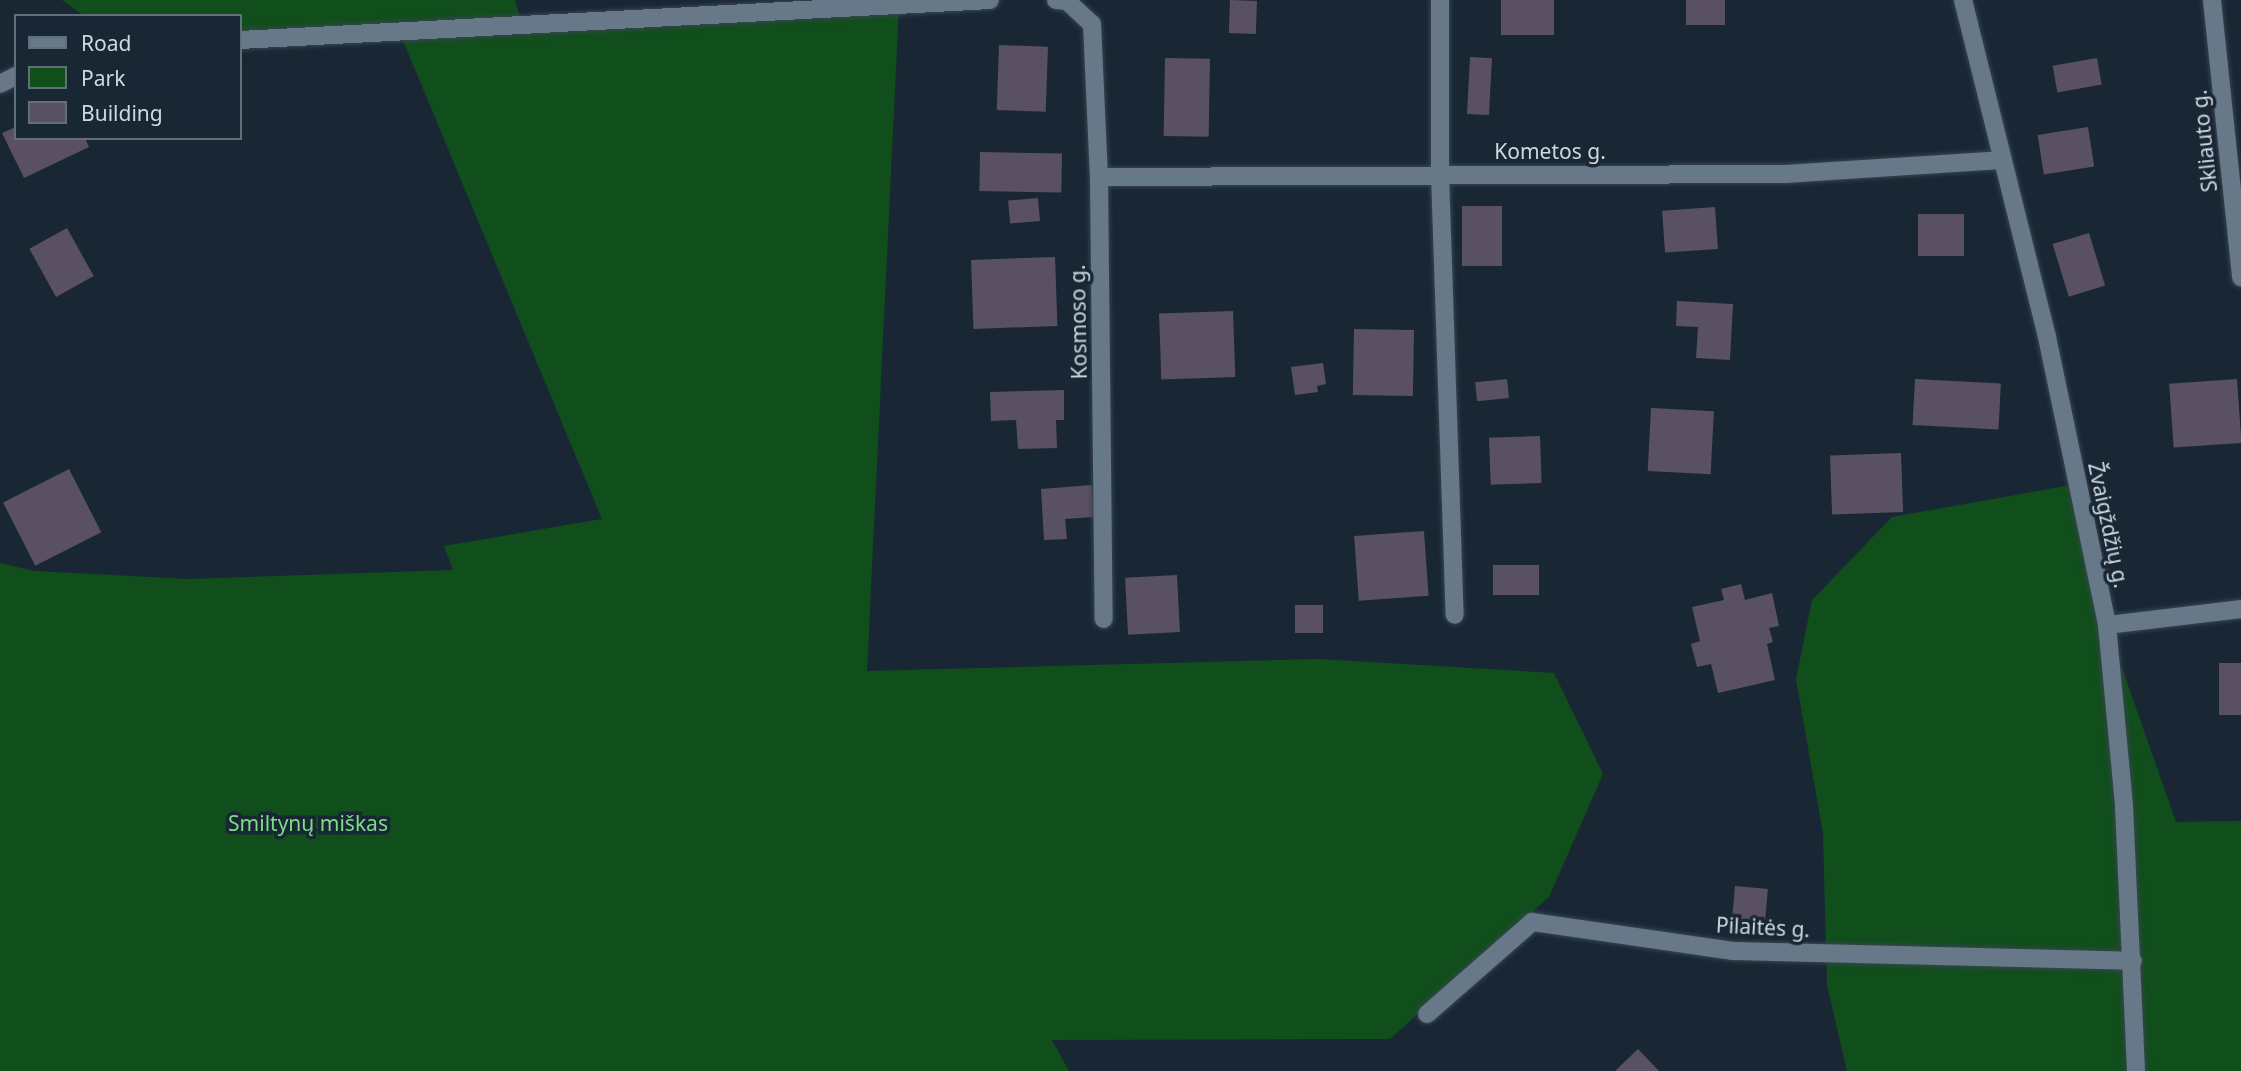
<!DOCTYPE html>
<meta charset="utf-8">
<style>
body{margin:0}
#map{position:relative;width:2241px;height:1071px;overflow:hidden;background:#192735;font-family:"Noto Sans",sans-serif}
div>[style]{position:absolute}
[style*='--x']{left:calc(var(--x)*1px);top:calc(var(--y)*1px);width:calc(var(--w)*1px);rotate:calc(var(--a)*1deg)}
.green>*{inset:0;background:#104f1c}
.building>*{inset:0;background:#5a5063;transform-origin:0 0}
.roads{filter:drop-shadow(0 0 2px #39434f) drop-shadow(0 0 2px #39434f)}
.street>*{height:18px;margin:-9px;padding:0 9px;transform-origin:9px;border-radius:9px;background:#677888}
span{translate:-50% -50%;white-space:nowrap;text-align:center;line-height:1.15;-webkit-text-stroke:7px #192735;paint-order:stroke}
.street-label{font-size:21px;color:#cfd8e1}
.park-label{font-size:21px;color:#7cdd86}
.legend{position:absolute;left:14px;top:14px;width:228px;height:126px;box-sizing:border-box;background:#192735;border:2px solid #626e7a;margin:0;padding:9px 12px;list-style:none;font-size:21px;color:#cfd8e1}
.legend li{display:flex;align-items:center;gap:14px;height:35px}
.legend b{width:35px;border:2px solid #626e7a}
</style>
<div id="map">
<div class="green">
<div style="clip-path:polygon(62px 0,515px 0,522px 25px,899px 6px,867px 671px,1319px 659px,1554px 673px,1603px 774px,1549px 897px,1390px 1039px,1052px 1040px,1069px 1071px,0 1071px,0 563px,34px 571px,189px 579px,453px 570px,444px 546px,602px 519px,399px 31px,240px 40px,240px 16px,84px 16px)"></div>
<div style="clip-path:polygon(2077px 484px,2107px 625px,2176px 822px,2241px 821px,2241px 1071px,1847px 1071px,1827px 985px,1823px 834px,1796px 679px,1812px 600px,1892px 517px)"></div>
</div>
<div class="building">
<div style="left:1230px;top:0;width:27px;height:33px;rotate:2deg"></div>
<div style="left:1501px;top:0;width:53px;height:35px"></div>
<div style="left:1686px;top:0;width:39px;height:25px"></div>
<div style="left:999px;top:45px;width:49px;height:65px;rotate:2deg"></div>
<div style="left:1470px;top:57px;width:22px;height:57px;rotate:3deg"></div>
<div style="left:1165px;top:58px;width:45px;height:78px;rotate:1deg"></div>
<div style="left:2097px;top:58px;width:27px;height:45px;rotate:80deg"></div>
<div style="clip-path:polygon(16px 127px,16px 138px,85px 138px,89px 147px,24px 178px,2px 133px)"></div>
<div style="left:2088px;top:127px;width:40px;height:51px;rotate:81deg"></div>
<div style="left:980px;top:152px;width:82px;height:39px;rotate:1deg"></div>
<div style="left:1038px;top:198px;width:23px;height:30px;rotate:85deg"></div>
<div style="left:1502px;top:206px;width:60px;height:40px;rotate:90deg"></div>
<div style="left:1715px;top:207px;width:42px;height:53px;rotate:86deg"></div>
<div style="left:1918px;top:214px;width:46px;height:42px"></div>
<div style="left:67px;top:228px;width:55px;height:43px;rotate:61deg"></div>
<div style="left:2089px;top:233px;width:55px;height:38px;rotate:73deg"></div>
<div style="left:1055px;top:257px;width:69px;height:84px;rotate:88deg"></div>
<div style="clip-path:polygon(1677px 301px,1733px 304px,1730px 360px,1696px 358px,1698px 327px,1676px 326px)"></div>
<div style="left:1233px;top:311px;width:66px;height:74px;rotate:88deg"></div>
<div style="left:1354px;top:329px;width:60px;height:66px;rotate:1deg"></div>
<div style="clip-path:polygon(1323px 363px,1326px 384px,1317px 386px,1318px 392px,1295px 395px,1291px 367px)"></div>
<div style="left:1507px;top:379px;width:19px;height:32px;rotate:84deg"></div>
<div style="left:1915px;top:379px;width:86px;height:46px;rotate:3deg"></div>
<div style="left:2237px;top:379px;width:64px;height:68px;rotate:86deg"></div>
<div style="clip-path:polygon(1064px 390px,1064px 420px,1056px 420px,1057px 448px,1018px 449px,1016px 420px,991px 421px,990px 392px)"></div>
<div style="left:1651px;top:408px;width:63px;height:63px;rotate:3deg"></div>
<div style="left:1540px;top:436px;width:47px;height:51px;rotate:88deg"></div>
<div style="left:1901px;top:453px;width:59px;height:71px;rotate:88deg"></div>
<div style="left:69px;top:469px;width:71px;height:74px;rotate:63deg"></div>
<div style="clip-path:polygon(1092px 485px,1094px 517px,1065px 519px,1067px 539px,1044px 540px,1041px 489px)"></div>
<div style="left:1424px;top:531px;width:65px;height:70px;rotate:86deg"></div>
<div style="left:1493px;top:565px;width:46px;height:30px"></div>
<div style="left:1177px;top:575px;width:57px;height:52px;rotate:87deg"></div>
<div style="clip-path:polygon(1741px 584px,1745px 600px,1772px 593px,1779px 626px,1769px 628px,1773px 642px,1767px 644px,1775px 680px,1718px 693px,1711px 664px,1697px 667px,1691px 644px,1700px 641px,1692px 607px,1724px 600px,1721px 589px)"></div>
<div style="left:1295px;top:605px;width:28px;height:28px"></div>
<div style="left:2241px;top:663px;width:52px;height:22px;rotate:90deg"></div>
<div style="left:1735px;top:886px;width:33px;height:36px;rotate:5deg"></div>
<div style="clip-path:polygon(1638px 1049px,1659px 1071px,1615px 1071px)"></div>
</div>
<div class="roads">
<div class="street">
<div style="--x:1056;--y:0;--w:11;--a:5"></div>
<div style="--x:1067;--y:1;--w:34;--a:43"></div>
<div style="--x:1092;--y:24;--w:153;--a:87.4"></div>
<div style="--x:1099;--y:177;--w:442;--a:89.4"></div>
<div style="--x:1440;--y:0;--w:174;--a:90"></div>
<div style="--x:1440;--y:174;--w:441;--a:88.1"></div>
<div style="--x:1963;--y:0;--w:347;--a:76"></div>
<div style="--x:2047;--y:337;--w:294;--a:78.2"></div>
<div style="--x:2107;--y:625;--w:182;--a:84.6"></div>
<div style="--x:2124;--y:806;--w:265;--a:87.4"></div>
<div style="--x:2212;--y:0;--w:279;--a:84"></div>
<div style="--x:240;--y:40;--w:751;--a:-3.05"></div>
<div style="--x:0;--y:84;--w:18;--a:-27"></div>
<div style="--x:1099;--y:177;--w:687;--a:-0.25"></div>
<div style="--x:1786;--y:174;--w:214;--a:-3.7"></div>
<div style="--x:2107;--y:625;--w:135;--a:-6.8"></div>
<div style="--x:1427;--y:1014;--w:140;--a:-41.2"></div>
<div style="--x:1532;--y:922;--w:203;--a:8.2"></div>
<div style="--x:1733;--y:951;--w:400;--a:1.4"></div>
</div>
</div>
<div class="street-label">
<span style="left:2204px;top:141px;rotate:-96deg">Skliauto g.</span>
<span style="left:1550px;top:151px">Kometos g.</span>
<span style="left:1078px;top:322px;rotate:-91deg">Kosmoso g.</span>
<span style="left:2109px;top:525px;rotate:78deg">Žvaigždžių g.</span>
<span style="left:1763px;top:927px;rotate:3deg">Pilaitės g.</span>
</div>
<div class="park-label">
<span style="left:308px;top:823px">Smiltynų miškas</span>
</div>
<ul class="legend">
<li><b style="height:9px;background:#677888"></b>Road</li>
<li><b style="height:19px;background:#104f1c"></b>Park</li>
<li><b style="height:19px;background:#5a5063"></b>Building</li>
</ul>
</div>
